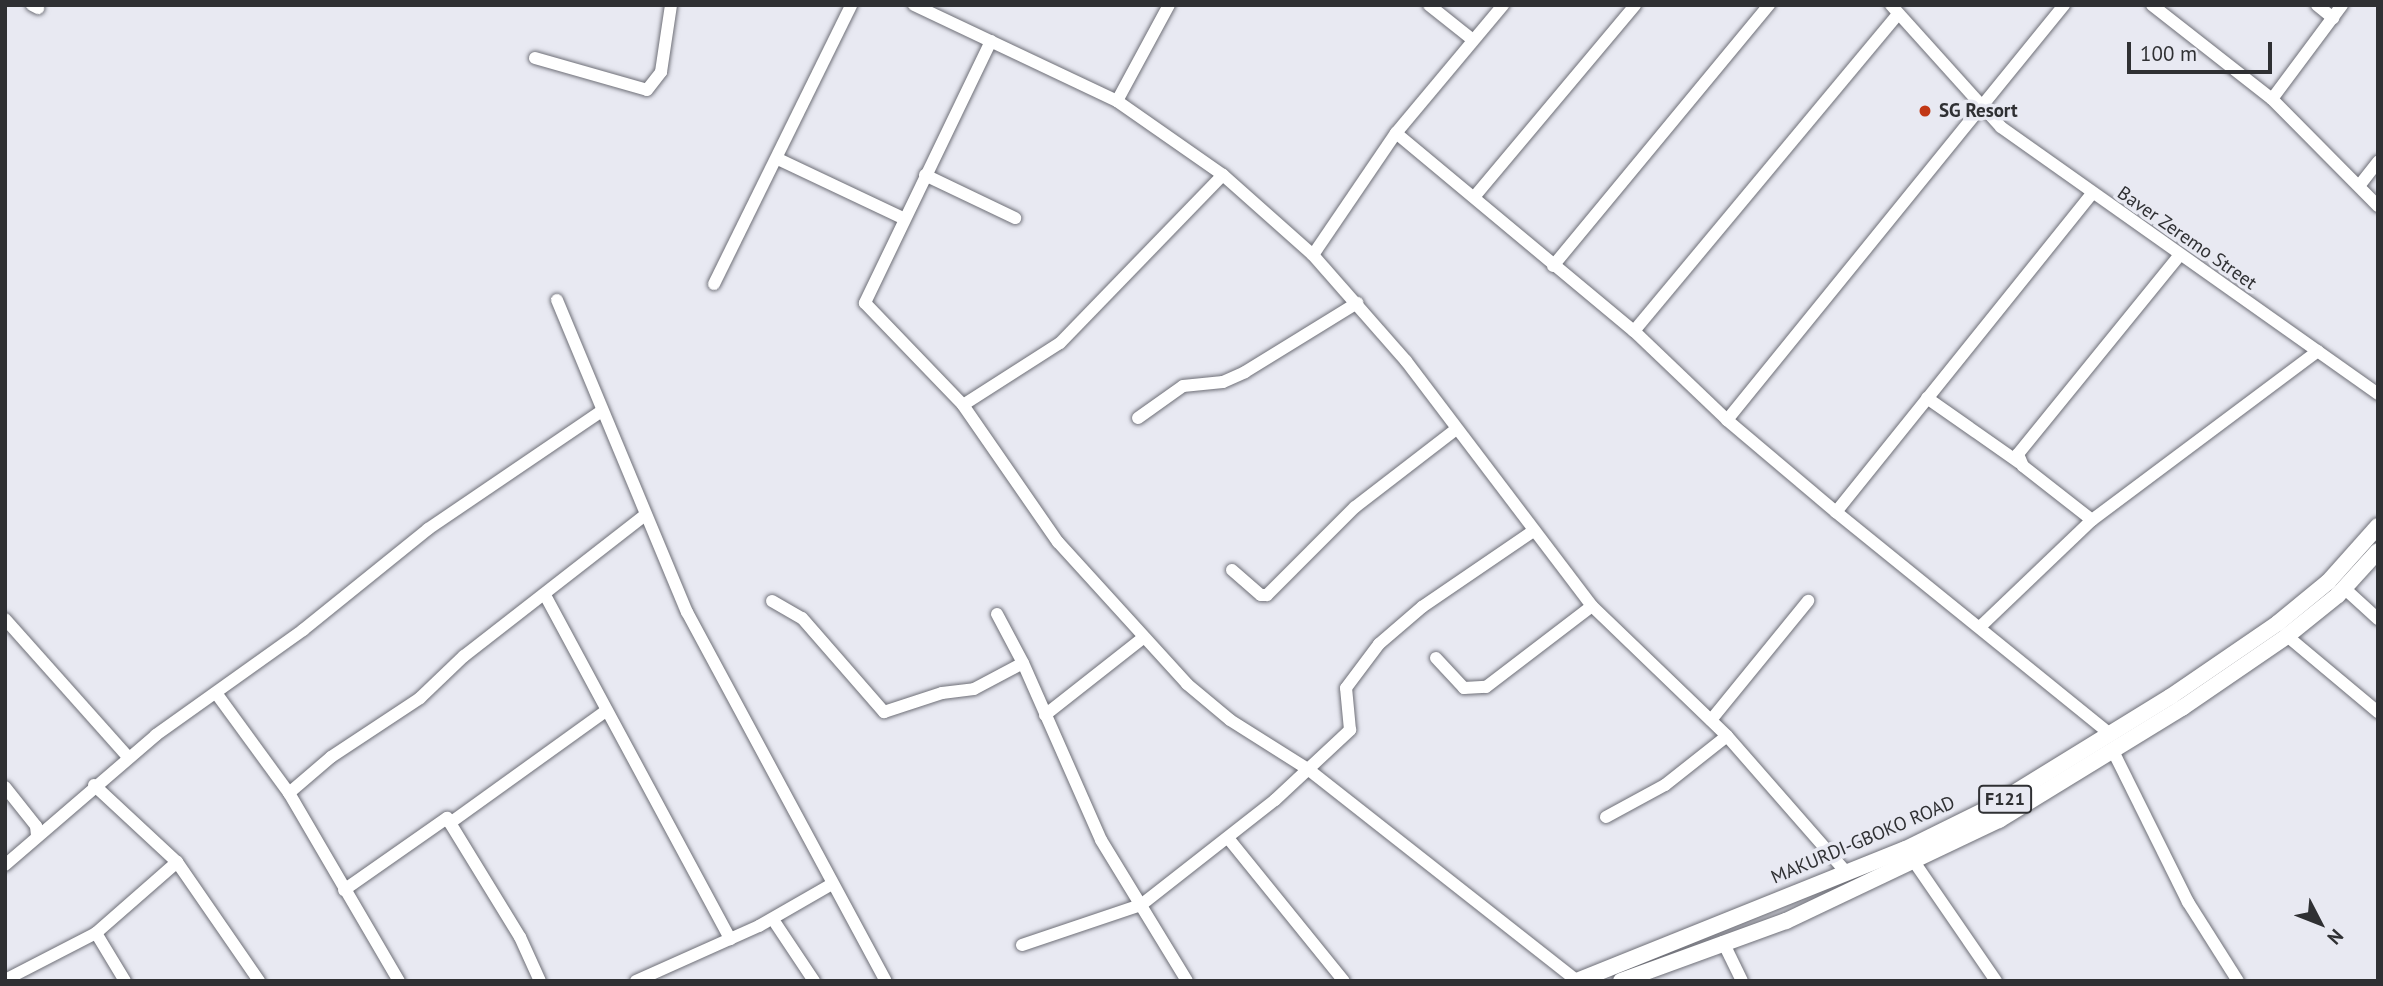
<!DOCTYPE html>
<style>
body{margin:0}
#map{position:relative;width:2383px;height:986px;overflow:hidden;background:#e8e9f2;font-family:"PT Sans",sans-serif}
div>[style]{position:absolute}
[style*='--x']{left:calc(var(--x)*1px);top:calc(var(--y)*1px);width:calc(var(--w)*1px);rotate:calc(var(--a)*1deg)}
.roads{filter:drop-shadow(0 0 2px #6e6f77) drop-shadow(0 0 2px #6e6f77)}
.minor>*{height:12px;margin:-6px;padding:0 6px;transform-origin:6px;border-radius:6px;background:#fff}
.major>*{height:16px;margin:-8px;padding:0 8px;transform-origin:8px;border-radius:8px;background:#fff}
.dots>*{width:19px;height:19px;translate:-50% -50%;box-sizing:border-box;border:4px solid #e8e9f2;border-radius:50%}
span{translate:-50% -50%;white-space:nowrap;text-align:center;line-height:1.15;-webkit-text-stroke:7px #e8e9f2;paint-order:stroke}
.shield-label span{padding:2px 5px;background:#e8e9f2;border:2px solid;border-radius:5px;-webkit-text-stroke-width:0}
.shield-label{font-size:18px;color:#2f3033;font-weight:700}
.poi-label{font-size:19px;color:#2f3033;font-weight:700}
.left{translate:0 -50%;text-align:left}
.street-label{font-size:19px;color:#2f3033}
.frame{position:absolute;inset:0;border:7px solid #2f3033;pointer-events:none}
.north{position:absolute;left:2285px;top:888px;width:70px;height:70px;-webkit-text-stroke:5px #e8e9f2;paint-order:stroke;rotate:132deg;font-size:19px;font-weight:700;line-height:28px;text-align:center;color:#2f3033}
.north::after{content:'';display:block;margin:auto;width:24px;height:32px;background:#2f3033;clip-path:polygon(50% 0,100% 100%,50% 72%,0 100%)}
.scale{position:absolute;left:2127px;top:42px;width:145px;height:32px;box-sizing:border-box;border:4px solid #2f3033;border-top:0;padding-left:9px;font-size:21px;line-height:24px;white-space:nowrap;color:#2f3033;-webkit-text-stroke:5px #e8e9f2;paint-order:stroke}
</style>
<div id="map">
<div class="roads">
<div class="minor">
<div style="--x:32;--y:5;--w:7;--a:27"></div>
<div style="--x:914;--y:5;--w:225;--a:25.3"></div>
<div style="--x:1117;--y:101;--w:129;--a:34.9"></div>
<div style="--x:1223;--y:175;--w:120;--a:41.6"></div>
<div style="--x:1313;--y:255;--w:141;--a:48.7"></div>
<div style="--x:1406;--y:361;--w:308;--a:52.8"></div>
<div style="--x:1592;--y:606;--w:187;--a:43.9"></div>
<div style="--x:1727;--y:736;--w:181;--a:48.8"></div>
<div style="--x:1429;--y:5;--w:56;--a:38.5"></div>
<div style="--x:1891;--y:5;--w:164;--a:48"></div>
<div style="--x:2001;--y:127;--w:462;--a:35.3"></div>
<div style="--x:2152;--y:5;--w:152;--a:38.1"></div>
<div style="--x:2272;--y:99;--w:151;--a:45.3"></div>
<div style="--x:2317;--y:5;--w:21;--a:39"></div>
<div style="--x:991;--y:41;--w:291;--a:115.7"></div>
<div style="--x:865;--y:303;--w:141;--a:46.1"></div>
<div style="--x:963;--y:405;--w:167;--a:55.3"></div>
<div style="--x:1058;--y:542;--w:192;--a:47.7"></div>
<div style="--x:1187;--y:684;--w:56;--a:39.9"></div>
<div style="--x:1230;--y:720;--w:93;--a:32.3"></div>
<div style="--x:1309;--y:770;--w:341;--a:38.2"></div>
<div style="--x:535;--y:58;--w:116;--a:15.9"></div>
<div style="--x:647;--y:90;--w:23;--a:-52"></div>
<div style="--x:661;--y:72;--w:68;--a:-81.5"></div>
<div style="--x:2272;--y:99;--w:117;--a:-53.3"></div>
<div style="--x:1117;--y:101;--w:109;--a:-61.6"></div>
<div style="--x:1396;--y:133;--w:310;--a:39.8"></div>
<div style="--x:1634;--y:331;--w:129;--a:43.7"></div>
<div style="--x:1727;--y:420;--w:143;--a:40.2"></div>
<div style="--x:1836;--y:512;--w:354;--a:39"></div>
<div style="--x:778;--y:159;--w:138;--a:25.3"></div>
<div style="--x:925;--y:175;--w:100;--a:25.5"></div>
<div style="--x:2359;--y:186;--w:31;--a:-52"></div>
<div style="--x:1475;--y:196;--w:249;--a:-50"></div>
<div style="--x:1313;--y:255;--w:148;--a:-55.8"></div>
<div style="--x:1396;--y:133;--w:167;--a:-50.1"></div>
<div style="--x:1553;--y:266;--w:339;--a:-50.4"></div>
<div style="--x:714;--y:284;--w:311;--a:-63.8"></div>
<div style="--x:557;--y:300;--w:338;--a:67.4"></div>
<div style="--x:687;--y:612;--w:419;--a:61.7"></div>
<div style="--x:1634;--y:331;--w:410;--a:-50.2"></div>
<div style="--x:1927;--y:398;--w:113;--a:35"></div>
<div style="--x:963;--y:405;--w:115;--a:-32.6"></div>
<div style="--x:1060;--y:343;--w:234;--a:-45.9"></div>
<div style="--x:1138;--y:418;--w:55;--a:-35.4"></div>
<div style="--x:1183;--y:386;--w:40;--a:-5.7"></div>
<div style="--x:1223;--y:382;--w:24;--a:-24"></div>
<div style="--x:1245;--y:372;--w:132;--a:-31.6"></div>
<div style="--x:1727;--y:420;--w:535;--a:-50.92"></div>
<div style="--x:1836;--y:512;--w:407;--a:-51.2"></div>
<div style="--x:2092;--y:520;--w:88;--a:-142"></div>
<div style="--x:2023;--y:466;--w:13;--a:-113"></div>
<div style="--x:2018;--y:454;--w:255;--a:-50.9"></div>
<div style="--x:1232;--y:570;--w:38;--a:41"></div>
<div style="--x:1261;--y:595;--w:6;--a:0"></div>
<div style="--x:1267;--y:595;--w:124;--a:-45"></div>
<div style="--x:1355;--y:507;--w:126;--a:-37.6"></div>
<div style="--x:2344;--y:588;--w:46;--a:42.4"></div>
<div style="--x:545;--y:595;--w:391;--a:61.7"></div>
<div style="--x:772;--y:601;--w:34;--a:30"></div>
<div style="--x:802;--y:618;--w:125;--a:48.9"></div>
<div style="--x:884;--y:712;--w:61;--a:-18.1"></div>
<div style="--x:942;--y:693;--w:32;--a:-7"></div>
<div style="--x:974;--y:689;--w:55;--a:-28"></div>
<div style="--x:997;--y:614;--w:55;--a:62"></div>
<div style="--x:1023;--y:663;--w:193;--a:66.2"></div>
<div style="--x:1101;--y:840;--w:165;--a:58.6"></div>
<div style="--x:5;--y:619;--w:185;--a:48.3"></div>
<div style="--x:1981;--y:626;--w:153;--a:-43.7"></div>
<div style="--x:2092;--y:520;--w:282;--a:-36.8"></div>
<div style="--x:2287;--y:636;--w:119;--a:39.9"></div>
<div style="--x:1436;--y:658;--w:41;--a:47"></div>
<div style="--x:1464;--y:688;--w:22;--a:-3"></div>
<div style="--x:1486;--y:687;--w:133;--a:-37.4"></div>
<div style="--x:216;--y:693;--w:124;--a:53.9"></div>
<div style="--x:289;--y:793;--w:218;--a:59.7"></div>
<div style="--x:1045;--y:715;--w:125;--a:-38.2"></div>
<div style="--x:1711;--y:720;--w:154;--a:-50.8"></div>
<div style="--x:2113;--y:751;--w:169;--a:63.6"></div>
<div style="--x:2188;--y:902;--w:93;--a:57.7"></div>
<div style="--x:94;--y:785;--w:113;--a:42.9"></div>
<div style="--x:177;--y:862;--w:145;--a:55.4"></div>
<div style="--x:5;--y:787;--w:50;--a:51.5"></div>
<div style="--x:36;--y:826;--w:10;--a:84"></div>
<div style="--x:289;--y:793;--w:55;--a:-40.6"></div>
<div style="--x:331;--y:757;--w:107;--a:-33.5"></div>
<div style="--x:420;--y:698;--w:61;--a:-43.7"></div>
<div style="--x:464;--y:656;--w:228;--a:-37.9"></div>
<div style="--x:1606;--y:817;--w:67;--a:-28.5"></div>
<div style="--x:1665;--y:785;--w:79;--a:-38.3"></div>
<div style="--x:450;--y:823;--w:192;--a:-35.7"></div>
<div style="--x:1228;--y:838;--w:184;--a:51"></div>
<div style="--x:1915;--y:863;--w:143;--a:55.5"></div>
<div style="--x:5;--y:865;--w:199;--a:-40.7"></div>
<div style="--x:156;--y:735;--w:181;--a:-35.5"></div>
<div style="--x:303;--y:630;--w:161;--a:-38.9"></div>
<div style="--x:428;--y:529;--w:208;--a:-34.2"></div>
<div style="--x:344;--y:890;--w:126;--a:-35"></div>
<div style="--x:447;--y:818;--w:140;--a:58.5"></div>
<div style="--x:520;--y:937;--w:48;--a:65.6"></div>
<div style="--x:776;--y:924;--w:69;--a:56.3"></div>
<div style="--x:96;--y:933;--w:56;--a:58.9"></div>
<div style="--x:1723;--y:942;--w:43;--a:64"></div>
<div style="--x:1022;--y:945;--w:126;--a:-18.6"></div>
<div style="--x:1141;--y:905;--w:170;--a:-38.1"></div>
<div style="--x:1275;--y:800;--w:103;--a:-43"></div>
<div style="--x:1350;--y:730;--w:42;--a:-95.4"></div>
<div style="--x:1346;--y:688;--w:55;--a:-53.1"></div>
<div style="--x:1379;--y:644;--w:57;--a:-40.7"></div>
<div style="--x:1422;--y:607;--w:133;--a:-34.3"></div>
<div style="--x:5;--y:980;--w:102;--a:-27.3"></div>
<div style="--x:96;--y:933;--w:108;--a:-41.2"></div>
<div style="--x:636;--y:981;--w:135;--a:-24.1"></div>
<div style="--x:759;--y:926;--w:84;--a:-29.9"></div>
</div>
<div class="major">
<div style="--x:1577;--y:981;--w:354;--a:-21.9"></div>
<div style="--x:1906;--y:849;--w:95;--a:-26.3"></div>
<div style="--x:1991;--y:807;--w:210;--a:-31.6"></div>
<div style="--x:2170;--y:697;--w:131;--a:-34.4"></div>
<div style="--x:2278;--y:623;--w:65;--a:-39.4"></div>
<div style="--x:2328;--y:582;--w:75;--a:-48.2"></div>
<div style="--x:1621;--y:981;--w:176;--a:-20"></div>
<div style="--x:1786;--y:921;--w:236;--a:-25.4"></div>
<div style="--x:1999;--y:820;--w:215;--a:-31.5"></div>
<div style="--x:2182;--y:708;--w:127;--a:-34.4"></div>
<div style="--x:2287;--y:636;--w:65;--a:-38.8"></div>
<div style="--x:2338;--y:595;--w:59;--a:-47.7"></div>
</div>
</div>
<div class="dots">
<div style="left:1925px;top:111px;background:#c13715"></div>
</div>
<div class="shield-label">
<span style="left:2005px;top:799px">F121</span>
</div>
<div class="poi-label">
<span class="left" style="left:1939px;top:111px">SG Resort</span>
</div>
<div class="street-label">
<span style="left:2187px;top:238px;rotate:35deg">Baver Zeremo Street</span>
<span style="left:1863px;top:840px;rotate:-23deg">MAKURDI-GBOKO ROAD</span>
</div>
<div class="frame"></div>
<div class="north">N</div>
<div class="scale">100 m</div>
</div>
